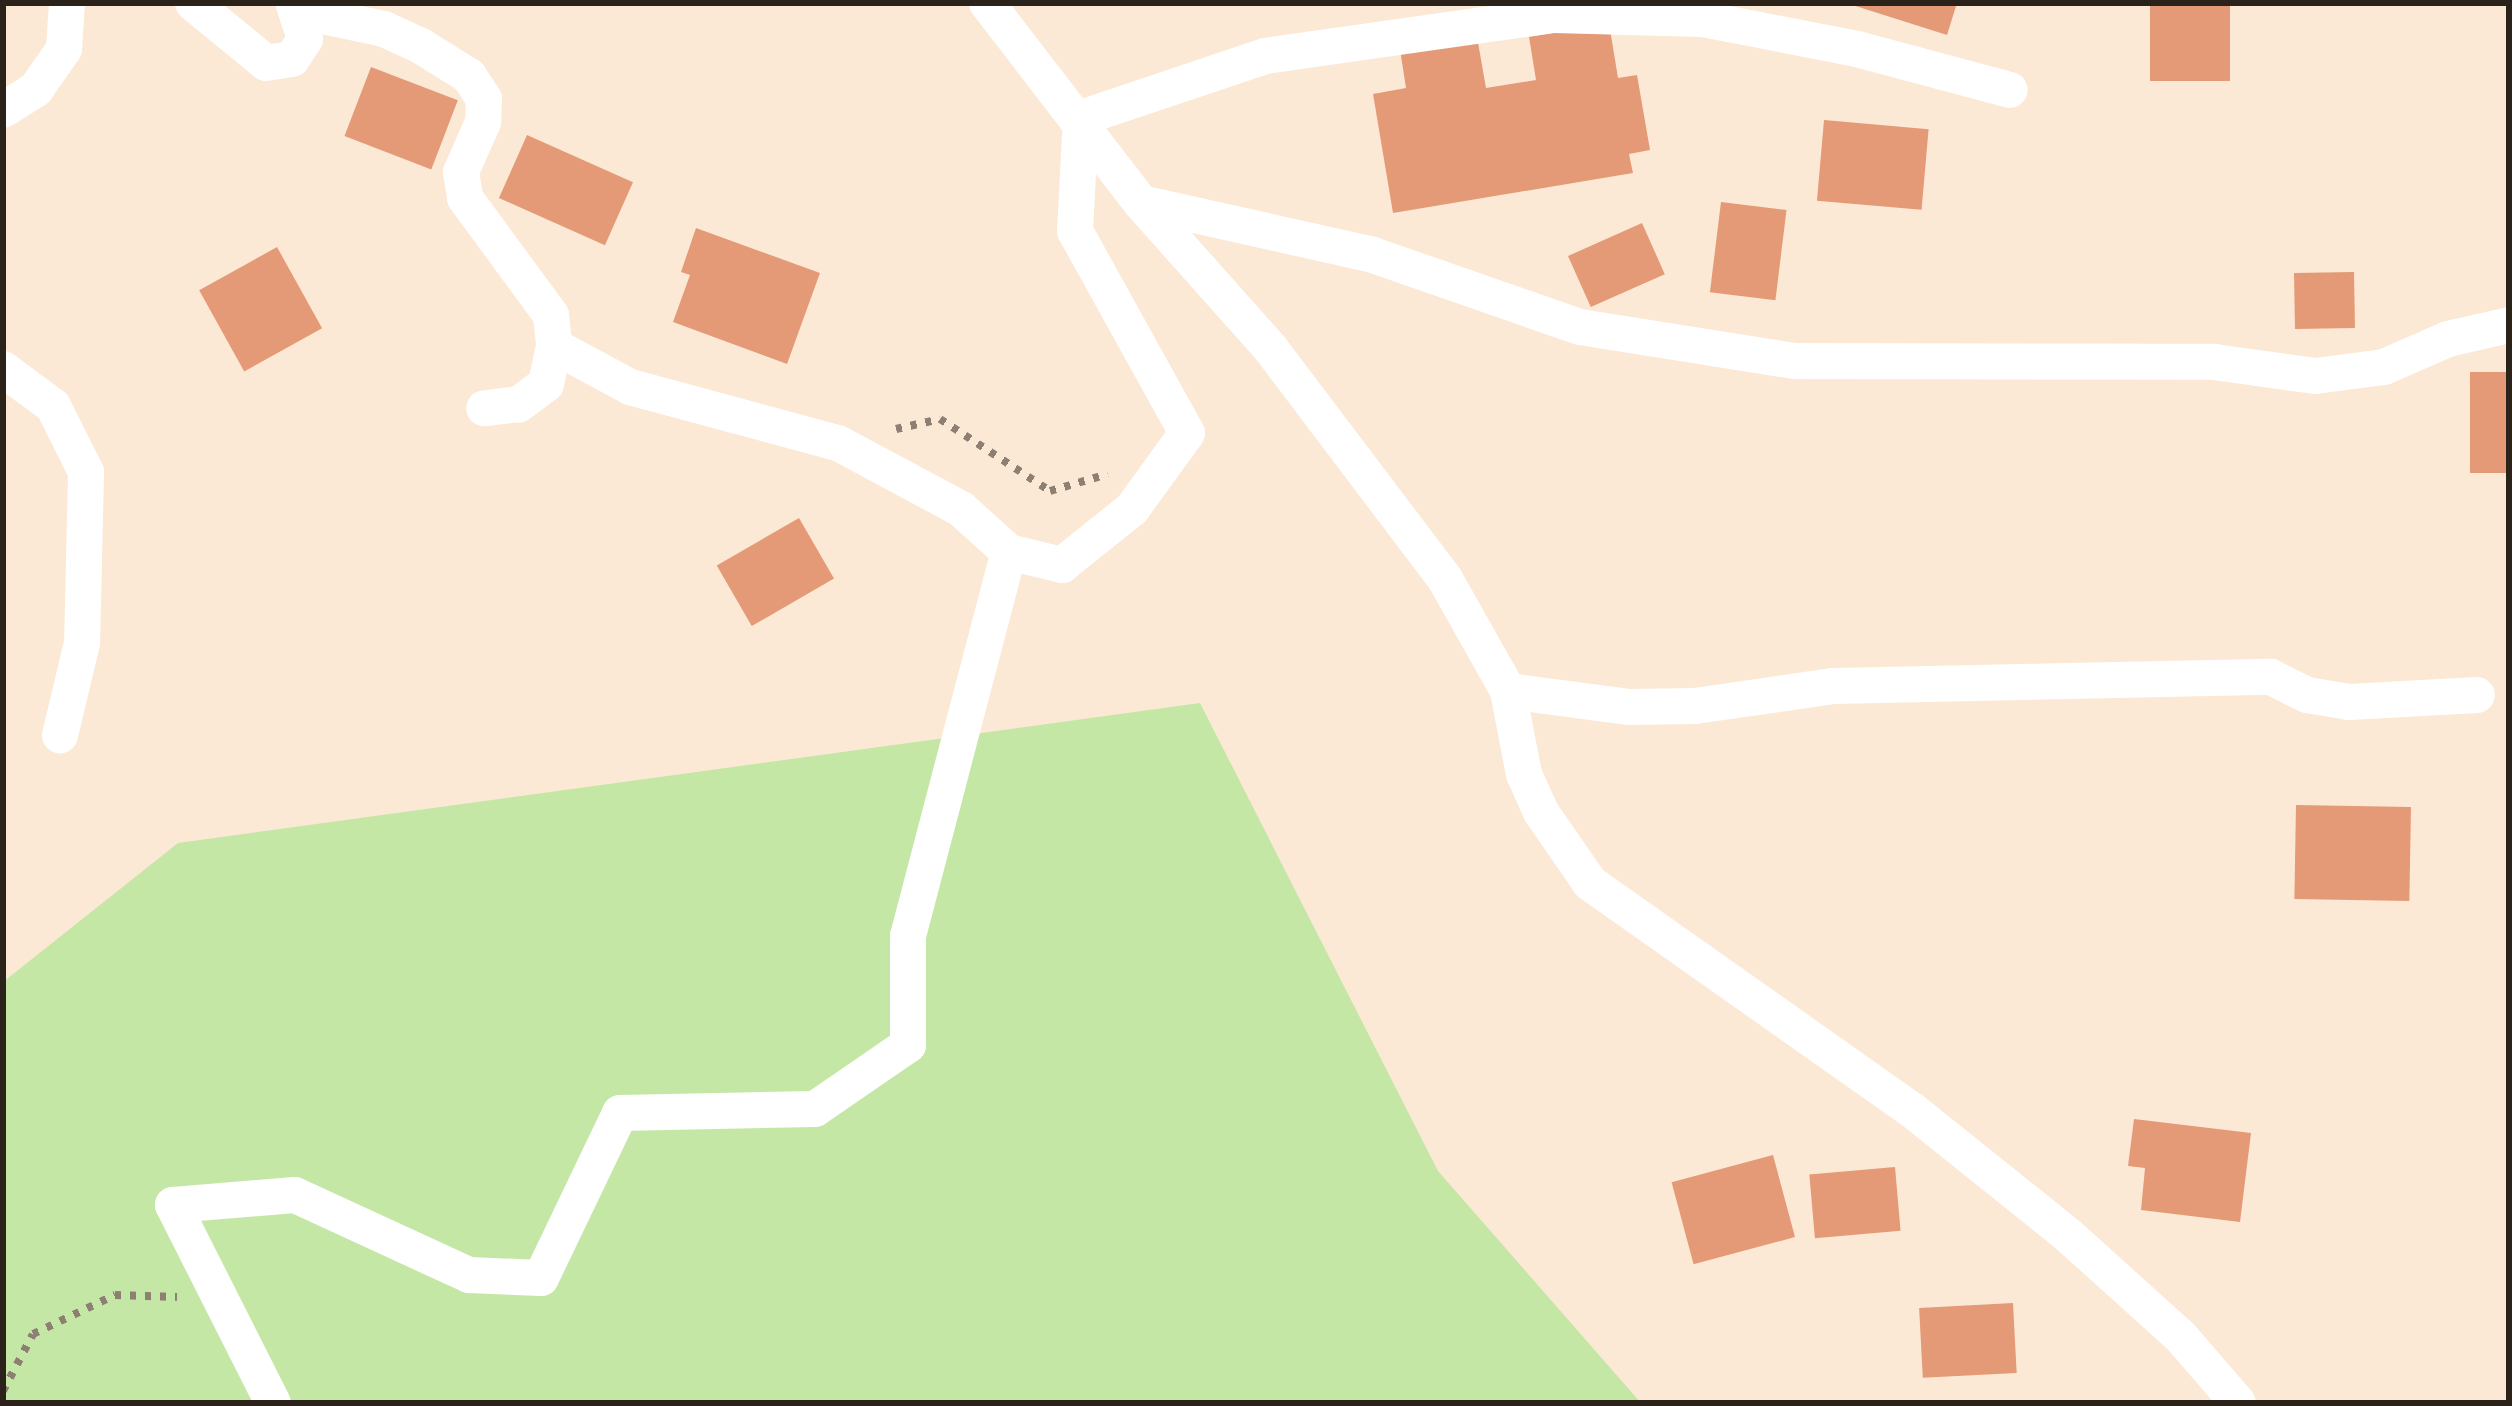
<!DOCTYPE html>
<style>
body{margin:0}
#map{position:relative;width:2512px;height:1406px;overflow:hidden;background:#fce9d5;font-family:"Nunito Sans",sans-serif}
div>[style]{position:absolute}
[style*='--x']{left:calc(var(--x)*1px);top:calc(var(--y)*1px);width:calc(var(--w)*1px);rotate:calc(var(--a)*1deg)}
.green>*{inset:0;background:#c4e7a6}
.building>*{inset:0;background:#e49a76;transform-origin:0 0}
.path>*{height:8px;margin-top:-4px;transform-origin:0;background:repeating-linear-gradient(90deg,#8d7f71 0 6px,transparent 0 15px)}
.minor>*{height:36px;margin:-18px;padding:0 18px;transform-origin:18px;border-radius:18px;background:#fff}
span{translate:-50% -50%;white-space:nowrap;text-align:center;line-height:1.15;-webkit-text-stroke:9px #fff;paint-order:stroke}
.frame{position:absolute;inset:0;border:6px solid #2b2219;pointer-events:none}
</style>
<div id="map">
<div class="green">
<div style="clip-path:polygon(1200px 703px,1438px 1171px,1641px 1403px,3px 1403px,3px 982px,178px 843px)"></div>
</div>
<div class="building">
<div style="clip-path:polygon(1846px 3px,1957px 3px,1947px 35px)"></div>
<div style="left:2150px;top:3px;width:80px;height:78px"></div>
<div style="clip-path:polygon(1609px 23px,1618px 78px,1637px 75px,1650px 150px,1629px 154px,1633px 173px,1393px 213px,1373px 94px,1406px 88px,1399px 43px,1476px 31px,1486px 88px,1536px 80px,1529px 37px)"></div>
<div style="left:371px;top:67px;width:93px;height:74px;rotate:21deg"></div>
<div style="left:1824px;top:120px;width:105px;height:81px;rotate:5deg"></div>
<div style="left:527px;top:135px;width:116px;height:69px;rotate:24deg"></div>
<div style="left:1721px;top:202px;width:66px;height:91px;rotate:7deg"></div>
<div style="left:1642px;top:223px;width:56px;height:81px;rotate:66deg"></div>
<div style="clip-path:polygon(696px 228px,820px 273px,787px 364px,673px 322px,690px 275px,681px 272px)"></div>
<div style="left:277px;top:247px;width:93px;height:89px;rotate:61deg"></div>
<div style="left:2354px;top:272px;width:56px;height:60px;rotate:89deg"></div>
<div style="left:2470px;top:372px;width:39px;height:101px"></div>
<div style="left:799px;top:518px;width:70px;height:95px;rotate:60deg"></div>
<div style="left:2296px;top:805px;width:115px;height:94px;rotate:1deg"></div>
<div style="clip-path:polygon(2134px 1119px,2251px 1133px,2240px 1222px,2141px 1210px,2145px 1168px,2128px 1166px)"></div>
<div style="left:1773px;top:1155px;width:85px;height:105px;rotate:75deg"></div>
<div style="left:1895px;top:1167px;width:64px;height:86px;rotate:85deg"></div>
<div style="left:2013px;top:1303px;width:70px;height:94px;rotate:87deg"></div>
</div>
<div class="path">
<div style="--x:896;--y:429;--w:45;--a:-12.8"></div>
<div style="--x:940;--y:419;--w:131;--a:33.2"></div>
<div style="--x:1050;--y:491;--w:60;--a:-16.3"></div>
<div style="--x:3;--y:1391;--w:64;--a:-62.2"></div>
<div style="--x:33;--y:1334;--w:91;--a:-25.4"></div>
<div style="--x:115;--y:1295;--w:62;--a:1.8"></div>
</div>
<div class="minor">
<div style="--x:193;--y:3;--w:94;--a:39.4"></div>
<div style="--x:266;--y:63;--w:26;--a:-9"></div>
<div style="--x:292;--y:59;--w:24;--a:-57"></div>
<div style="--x:305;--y:39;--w:38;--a:-108"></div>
<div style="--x:987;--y:3;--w:252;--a:52.4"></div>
<div style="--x:1141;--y:203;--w:238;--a:12.6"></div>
<div style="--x:1373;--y:255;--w:219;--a:19.2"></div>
<div style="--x:1580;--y:327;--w:217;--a:9"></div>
<div style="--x:1794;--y:361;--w:420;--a:0.1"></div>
<div style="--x:2214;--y:362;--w:102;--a:7.9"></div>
<div style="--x:2315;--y:376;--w:70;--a:-7.4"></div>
<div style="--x:2384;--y:367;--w:70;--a:-23.6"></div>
<div style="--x:2448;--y:339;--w:63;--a:-12.9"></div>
<div style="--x:298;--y:11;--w:88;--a:11.8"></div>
<div style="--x:384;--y:29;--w:41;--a:24.7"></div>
<div style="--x:421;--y:46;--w:57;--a:32"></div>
<div style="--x:469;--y:76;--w:27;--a:57"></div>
<div style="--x:484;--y:99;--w:23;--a:92"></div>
<div style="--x:483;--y:122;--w:55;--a:113.7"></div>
<div style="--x:461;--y:172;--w:26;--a:81"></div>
<div style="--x:465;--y:198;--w:145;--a:53.7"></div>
<div style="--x:551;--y:315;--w:31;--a:84"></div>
<div style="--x:554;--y:346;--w:39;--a:102"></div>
<div style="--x:546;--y:384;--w:34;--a:143"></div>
<div style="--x:519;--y:404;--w:35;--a:173"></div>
<div style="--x:3;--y:110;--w:39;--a:-32"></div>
<div style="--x:36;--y:89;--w:49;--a:-55"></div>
<div style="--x:64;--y:49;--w:46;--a:-86.3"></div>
<div style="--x:1141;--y:203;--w:195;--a:48.3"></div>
<div style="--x:1271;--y:349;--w:288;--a:52.9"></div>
<div style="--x:1445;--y:579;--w:129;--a:60.6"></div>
<div style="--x:1508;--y:691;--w:85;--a:79.1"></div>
<div style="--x:1524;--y:774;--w:42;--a:65.9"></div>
<div style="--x:1541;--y:812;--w:86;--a:55.4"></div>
<div style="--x:1590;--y:883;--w:394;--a:35.2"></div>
<div style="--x:1912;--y:1110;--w:201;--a:38.7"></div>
<div style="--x:2069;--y:1236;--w:151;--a:42"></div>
<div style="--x:2181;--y:1337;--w:87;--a:49.2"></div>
<div style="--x:554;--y:346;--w:86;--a:28.3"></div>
<div style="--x:630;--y:387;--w:215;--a:15.1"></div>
<div style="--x:838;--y:443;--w:140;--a:28.2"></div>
<div style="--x:961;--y:509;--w:64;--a:41.9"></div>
<div style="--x:1009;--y:552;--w:55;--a:13.8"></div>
<div style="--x:1062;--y:565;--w:90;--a:-38.7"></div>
<div style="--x:1132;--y:509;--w:94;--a:-54.1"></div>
<div style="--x:1187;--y:433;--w:231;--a:-119"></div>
<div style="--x:1075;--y:231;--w:113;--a:-87"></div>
<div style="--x:1081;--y:118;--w:194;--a:-18.6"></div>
<div style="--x:1265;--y:56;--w:292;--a:-8.1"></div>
<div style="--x:1554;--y:15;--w:149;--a:1.5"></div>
<div style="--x:1703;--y:19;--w:157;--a:11"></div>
<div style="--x:1857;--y:49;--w:158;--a:15"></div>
<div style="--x:3;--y:369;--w:62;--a:36.5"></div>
<div style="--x:53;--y:406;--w:74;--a:63.4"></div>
<div style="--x:86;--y:472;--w:171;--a:91.3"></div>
<div style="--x:82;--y:643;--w:95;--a:103.4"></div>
<div style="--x:1508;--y:691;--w:123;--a:7.5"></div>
<div style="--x:1630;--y:707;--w:65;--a:-0.9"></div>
<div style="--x:1695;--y:706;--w:139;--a:-8.2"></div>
<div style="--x:1833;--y:686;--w:438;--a:-1.2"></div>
<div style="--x:2271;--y:677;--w:40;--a:26.6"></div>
<div style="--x:2307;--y:695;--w:43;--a:9.5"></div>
<div style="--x:2349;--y:702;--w:128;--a:-3.1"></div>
<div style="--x:273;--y:1403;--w:222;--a:-116.8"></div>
<div style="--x:173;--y:1205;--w:122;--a:-4.7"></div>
<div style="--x:295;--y:1195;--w:192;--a:24.7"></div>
<div style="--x:469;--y:1275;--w:72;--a:2.4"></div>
<div style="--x:541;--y:1278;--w:183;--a:-64.4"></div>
<div style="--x:620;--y:1113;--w:195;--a:-1.2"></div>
<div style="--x:815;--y:1109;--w:113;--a:-34.5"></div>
<div style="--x:908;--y:1045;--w:109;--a:-90"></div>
<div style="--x:908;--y:936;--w:397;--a:-75.3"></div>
</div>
<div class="frame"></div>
</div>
